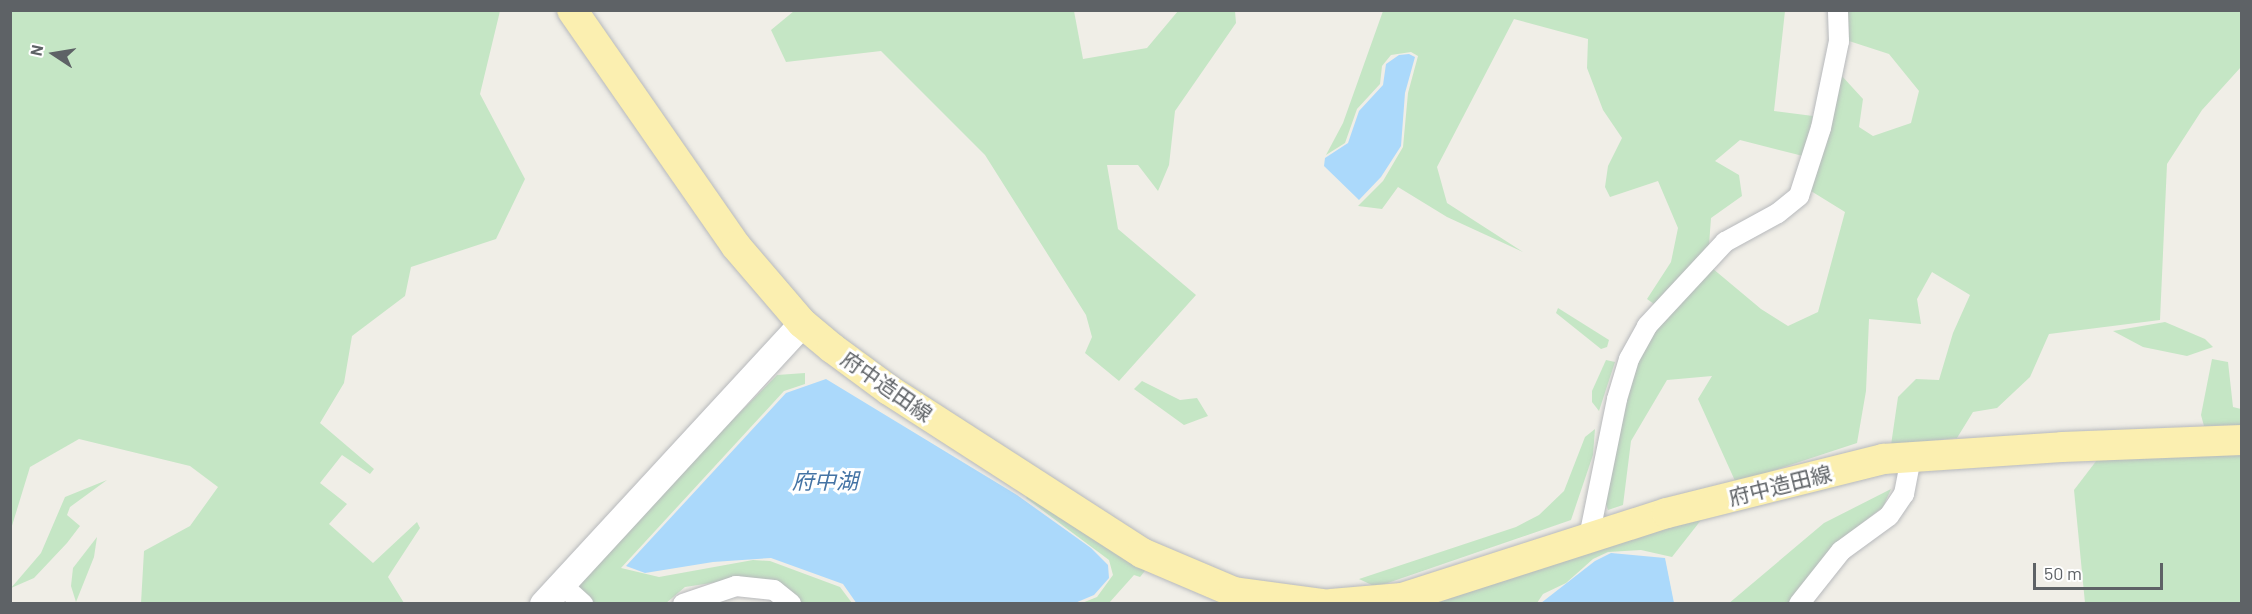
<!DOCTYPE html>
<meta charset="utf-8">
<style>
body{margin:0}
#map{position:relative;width:2252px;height:614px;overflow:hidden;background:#f0eee7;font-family:Barlow,"Noto Sans JP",sans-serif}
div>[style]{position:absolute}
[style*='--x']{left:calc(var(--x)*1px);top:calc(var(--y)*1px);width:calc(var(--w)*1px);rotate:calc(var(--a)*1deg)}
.green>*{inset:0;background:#c5e6c5}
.water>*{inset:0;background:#abd9fb}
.roads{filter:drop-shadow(0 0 2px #b7b9bc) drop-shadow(0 0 2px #b7b9bc)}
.street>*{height:20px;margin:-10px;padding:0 10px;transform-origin:10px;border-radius:10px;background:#fff}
.secondary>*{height:27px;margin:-13.5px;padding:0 13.5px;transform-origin:13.5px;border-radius:13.5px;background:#fff}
.primary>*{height:30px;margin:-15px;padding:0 15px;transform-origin:15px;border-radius:15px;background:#fbefb0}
span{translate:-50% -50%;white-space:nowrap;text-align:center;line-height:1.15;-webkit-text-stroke:6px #fff;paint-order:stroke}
.street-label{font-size:21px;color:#5e6266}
.water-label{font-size:22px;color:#4574a5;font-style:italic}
.frame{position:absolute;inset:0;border:12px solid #5e6266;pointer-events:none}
.north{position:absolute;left:24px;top:24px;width:60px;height:60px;-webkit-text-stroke:4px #fff;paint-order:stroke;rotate:282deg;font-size:16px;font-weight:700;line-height:24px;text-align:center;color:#5e6266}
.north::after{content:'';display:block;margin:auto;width:21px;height:27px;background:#5e6266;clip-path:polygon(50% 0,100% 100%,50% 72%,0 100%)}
.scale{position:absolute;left:2033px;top:563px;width:130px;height:27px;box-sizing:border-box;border:3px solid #5e6266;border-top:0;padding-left:8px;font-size:18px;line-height:21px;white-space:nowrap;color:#5e6266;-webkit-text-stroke:4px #fff;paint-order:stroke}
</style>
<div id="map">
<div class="green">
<div style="clip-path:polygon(11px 10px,500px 11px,480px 94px,525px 179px,496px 239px,411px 267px,405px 296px,352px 336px,344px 383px,320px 423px,374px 469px,370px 474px,342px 455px,320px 483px,347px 504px,329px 524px,373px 563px,417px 522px,420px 528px,388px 577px,404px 603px,141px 603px,144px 551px,190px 526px,218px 487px,190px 466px,79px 439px,30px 467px,11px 529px)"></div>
<div style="clip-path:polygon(794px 11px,1074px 11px,1083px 59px,1147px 48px,1178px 11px,1235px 11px,1236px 23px,1175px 111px,1169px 165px,1158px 191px,1138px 165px,1107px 165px,1118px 229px,1196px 295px,1119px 381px,1085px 353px,1092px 337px,1086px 315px,985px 155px,881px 51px,786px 62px,771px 30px)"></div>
<div style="clip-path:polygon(1383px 11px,1785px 11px,1774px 111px,1813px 116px,1803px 156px,1740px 140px,1715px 161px,1739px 175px,1742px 196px,1711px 218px,1709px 245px,1654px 304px,1647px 299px,1671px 262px,1678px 228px,1658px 181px,1610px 197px,1605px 187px,1608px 166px,1622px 138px,1603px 110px,1587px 68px,1588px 39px,1514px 19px,1437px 167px,1447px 203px,1523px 252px,1447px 217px,1398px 187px,1382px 209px,1358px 206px,1383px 181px,1403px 147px,1408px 93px,1418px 56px,1411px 52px,1391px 55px,1382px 66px,1380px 84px,1357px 109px,1345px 143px,1326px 155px,1343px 123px)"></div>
<div style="clip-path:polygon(1848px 11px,2241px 11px,2241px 67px,2202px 110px,2167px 164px,2160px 320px,2049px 334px,2030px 377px,1997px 408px,1973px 412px,1957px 438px,1891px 445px,1898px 397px,1916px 379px,1939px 380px,1953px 333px,1970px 295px,1932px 272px,1917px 299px,1921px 324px,1869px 319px,1866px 391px,1857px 443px,1736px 483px,1698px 399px,1712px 376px,1667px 380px,1631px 441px,1623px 505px,1608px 510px,1603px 495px,1637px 363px,1656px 330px,1712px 268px,1761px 309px,1788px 326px,1818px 312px,1845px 212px,1811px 191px,1841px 75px,1863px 99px,1859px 127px,1873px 136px,1911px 123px,1919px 91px,1889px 54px,1849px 41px)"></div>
<div style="clip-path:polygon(1558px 308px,1609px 340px,1607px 347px,1601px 349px,1556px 313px)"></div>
<div style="clip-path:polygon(2165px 322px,2205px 339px,2213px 347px,2187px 356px,2143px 347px,2113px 331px)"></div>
<div style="clip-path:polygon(2212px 359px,2228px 362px,2233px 407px,2241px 409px,2241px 425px,2204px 426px,2201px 415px)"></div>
<div style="clip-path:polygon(1606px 360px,1615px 362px,1599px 411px,1592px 402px,1592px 391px)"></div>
<div style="clip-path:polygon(805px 373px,805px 384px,784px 391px,621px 568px,659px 577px,753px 560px,770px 561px,840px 587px,852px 603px,798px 603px,744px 578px,685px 587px,665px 604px,591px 603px,569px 585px,777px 375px)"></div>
<div style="clip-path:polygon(1142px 381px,1180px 400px,1197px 398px,1208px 416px,1184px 425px,1134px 389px)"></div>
<div style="clip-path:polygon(1595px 429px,1593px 455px,1571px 520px,1376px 587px,1359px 579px,1516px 527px,1539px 515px,1564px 491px,1585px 437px)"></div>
<div style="clip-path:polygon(2241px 451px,2241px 603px,2085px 603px,2074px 490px,2100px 456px)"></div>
<div style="clip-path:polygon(107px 480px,70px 507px,67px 515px,80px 526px,67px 543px,34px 578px,11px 588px,41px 553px,65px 497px)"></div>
<div style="clip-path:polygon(1891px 489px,1883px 507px,1835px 544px,1789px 603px,1728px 604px,1824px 523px)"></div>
<div style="clip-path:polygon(1029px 494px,1149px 566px,1140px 577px,1134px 575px,1109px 603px,1082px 603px,1097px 597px,1113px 575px,1109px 560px,1026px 498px)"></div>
<div style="clip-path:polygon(1705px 515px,1672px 557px,1641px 550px,1608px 552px,1593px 559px,1566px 583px,1543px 594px,1537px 603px,1421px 604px)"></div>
<div style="clip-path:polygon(97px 537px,94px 557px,76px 602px,71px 586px,73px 568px)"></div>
</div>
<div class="water">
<div style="clip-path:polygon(1409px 54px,1415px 57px,1405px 93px,1401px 146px,1381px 177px,1359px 200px,1324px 166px,1325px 158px,1348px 143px,1359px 111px,1383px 85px,1386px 64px,1399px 55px)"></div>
<div style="clip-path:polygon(826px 379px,1017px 495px,1091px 548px,1108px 565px,1109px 578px,1094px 595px,1075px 603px,857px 604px,843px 584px,771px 558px,713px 562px,645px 573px,626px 566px,786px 393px)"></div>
<div style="clip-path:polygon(1611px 553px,1665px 558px,1674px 603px,1541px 603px,1595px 561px)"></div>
</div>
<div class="roads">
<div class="street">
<div style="--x:1589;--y:537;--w:141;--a:-78.5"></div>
<div style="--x:1617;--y:399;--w:42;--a:-73.3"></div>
<div style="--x:1629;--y:359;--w:38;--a:-61"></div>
<div style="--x:1647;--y:326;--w:115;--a:-47.1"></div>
<div style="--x:1725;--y:242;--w:60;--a:-28.7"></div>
<div style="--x:1778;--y:213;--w:27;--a:-39"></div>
<div style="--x:1799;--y:196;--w:71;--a:-72.1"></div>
<div style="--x:1821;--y:128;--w:89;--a:-78.3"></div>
<div style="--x:1839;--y:41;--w:31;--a:-92"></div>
<div style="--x:561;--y:584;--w:30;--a:42"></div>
<div style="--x:683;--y:604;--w:56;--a:-18.8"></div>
<div style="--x:736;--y:586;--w:38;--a:6"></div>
<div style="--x:774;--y:590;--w:22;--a:39"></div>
<div style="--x:1799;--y:604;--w:68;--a:-51.6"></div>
<div style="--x:1841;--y:551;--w:59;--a:-36.1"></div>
<div style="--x:1889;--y:516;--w:27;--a:-56"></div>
<div style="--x:1904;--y:494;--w:38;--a:-79"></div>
</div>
<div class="secondary">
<div style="--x:543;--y:604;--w:382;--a:-47.3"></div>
</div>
<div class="primary">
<div style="--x:572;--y:10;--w:287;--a:55.2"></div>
<div style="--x:736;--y:246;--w:101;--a:49.4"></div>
<div style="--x:802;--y:323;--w:39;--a:40"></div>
<div style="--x:832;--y:348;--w:71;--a:36.4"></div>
<div style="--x:889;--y:390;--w:301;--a:32.8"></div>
<div style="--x:1142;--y:553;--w:100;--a:23"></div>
<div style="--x:1234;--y:592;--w:90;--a:7.7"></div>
<div style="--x:1331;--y:604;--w:71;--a:-4.8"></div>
<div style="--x:1402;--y:598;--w:278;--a:-17.8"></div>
<div style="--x:1667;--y:513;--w:223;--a:-14"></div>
<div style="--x:1883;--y:459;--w:179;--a:-3.8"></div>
<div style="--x:2062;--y:447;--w:180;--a:-2.2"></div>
</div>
</div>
<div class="street-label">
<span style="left:887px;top:386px;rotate:35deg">府中造田線</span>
<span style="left:1780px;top:485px;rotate:-14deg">府中造田線</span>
</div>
<div class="water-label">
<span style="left:825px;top:481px">府中湖</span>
</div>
<div class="frame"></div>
<div class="north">N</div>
<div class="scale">50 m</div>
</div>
